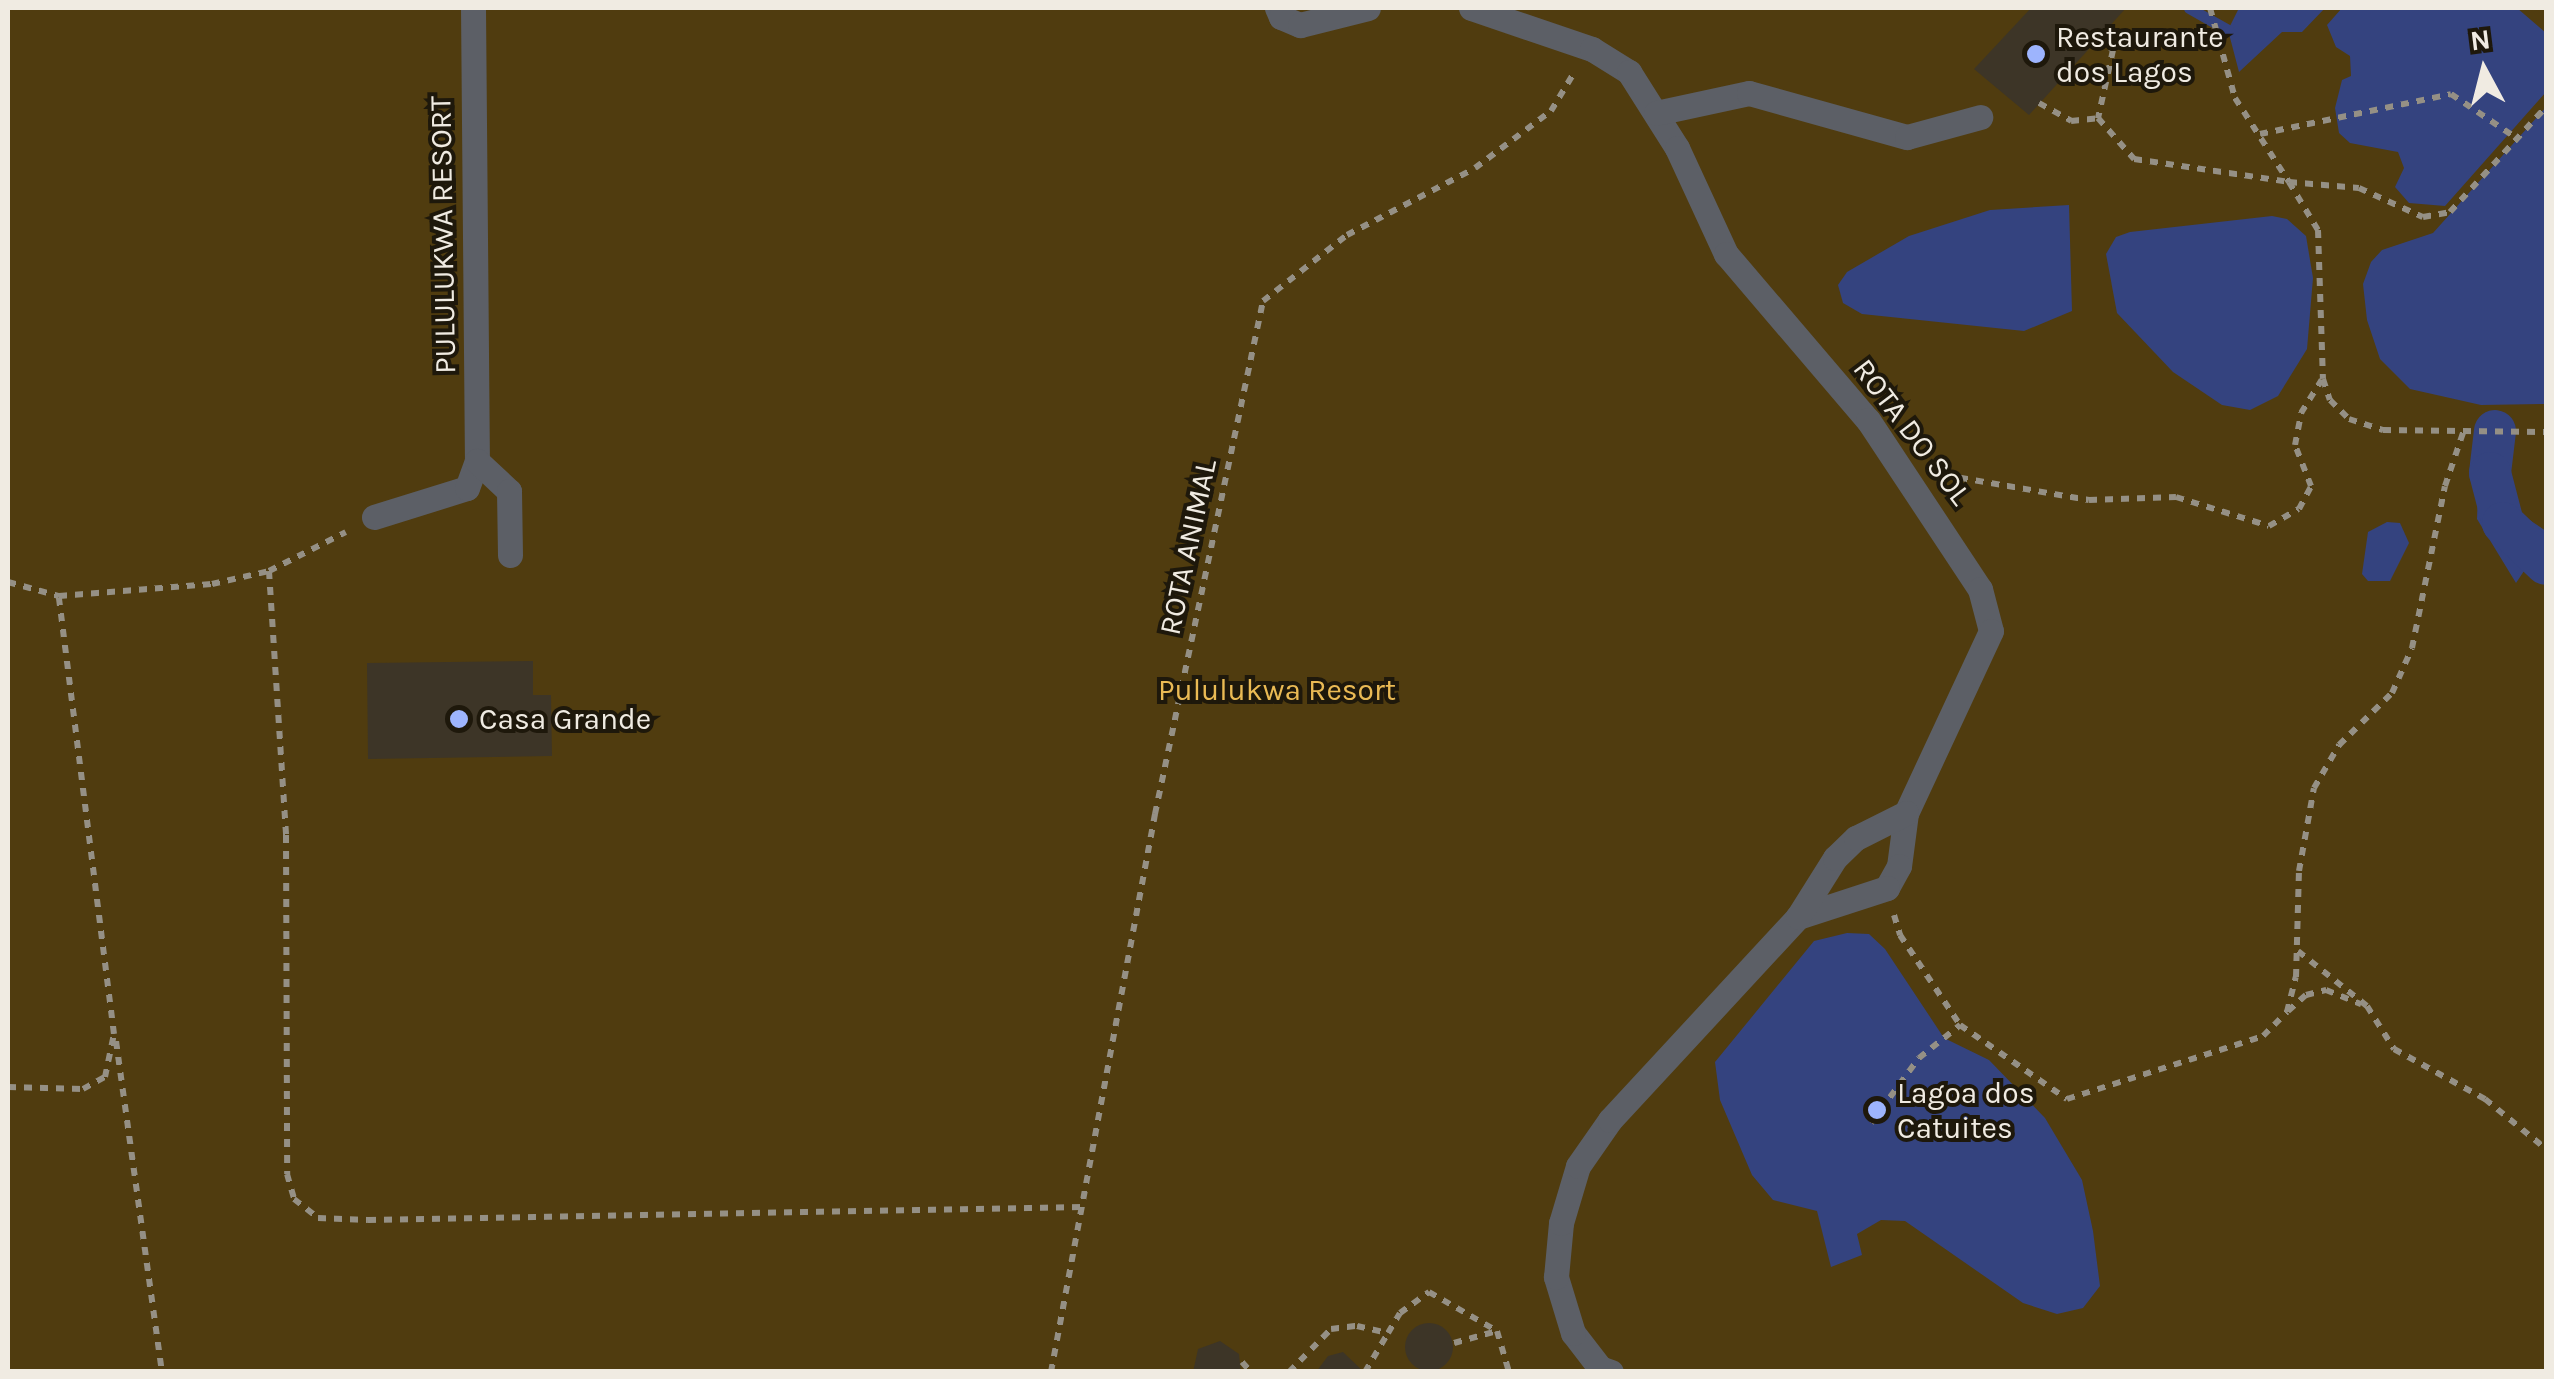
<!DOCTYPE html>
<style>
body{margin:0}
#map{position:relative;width:2554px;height:1379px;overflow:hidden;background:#282114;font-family:Karla,sans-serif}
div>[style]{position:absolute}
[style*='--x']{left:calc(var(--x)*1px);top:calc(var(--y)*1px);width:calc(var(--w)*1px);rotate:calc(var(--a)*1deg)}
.green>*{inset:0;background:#503c0f;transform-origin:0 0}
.water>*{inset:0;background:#34437f}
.stream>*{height:11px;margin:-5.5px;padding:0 5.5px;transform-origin:5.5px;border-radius:5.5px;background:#34437f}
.canal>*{height:42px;margin:-21px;padding:0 21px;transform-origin:21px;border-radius:21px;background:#34437f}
.building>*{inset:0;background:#3d3527}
.round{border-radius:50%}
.path>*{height:6px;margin-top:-3px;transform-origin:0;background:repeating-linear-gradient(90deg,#959085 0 8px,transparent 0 16px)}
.street>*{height:25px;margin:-12.5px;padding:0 12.5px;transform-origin:12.5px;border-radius:12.5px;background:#5c5f66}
.dots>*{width:28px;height:28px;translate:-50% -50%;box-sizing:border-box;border:5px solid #1e180b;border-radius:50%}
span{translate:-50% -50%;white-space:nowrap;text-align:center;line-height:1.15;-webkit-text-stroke:8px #1e180b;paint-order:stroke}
.poi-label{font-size:30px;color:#f0ebe2}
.left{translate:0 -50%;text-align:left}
.street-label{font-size:30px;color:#f0ebe2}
.park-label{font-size:30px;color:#eaba54}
.frame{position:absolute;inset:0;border:10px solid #f0ebe2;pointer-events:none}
.north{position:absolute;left:2434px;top:20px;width:100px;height:100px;-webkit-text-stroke:8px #1e180b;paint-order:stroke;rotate:353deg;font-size:28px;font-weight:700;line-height:40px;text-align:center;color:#f0ebe2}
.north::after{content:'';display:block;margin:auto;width:35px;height:45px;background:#f0ebe2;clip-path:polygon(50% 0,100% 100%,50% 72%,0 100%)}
</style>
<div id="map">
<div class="green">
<div style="left:8px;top:8px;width:2538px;height:1364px"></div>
</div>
<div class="water">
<div style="clip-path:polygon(2239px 8px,2325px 8px,2302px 32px,2282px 32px,2239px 72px,2228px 30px)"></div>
<div style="clip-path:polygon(2342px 8px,2517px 8px,2546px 33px,2546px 92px,2445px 206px,2409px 203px,2395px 187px,2404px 168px,2398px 152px,2350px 143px,2339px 133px,2335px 108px,2342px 80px,2351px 76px,2350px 56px,2336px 47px,2327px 25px)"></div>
<div style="clip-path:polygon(2546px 107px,2546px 404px,2481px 405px,2410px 389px,2380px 359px,2367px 320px,2363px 284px,2371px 262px,2382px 250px,2433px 233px)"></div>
<div style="clip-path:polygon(2069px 205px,2072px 311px,2024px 331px,1862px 314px,1843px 303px,1838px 285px,1847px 272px,1909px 236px,1990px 210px)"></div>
<div style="clip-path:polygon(2272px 216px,2287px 219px,2306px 236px,2313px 278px,2307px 349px,2278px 396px,2250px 410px,2222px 405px,2173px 372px,2117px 313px,2106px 254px,2116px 237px,2130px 232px)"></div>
<div style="clip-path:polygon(2492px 454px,2510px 507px,2546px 531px,2539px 546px,2546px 550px,2546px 580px,2528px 565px,2516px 583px,2477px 519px,2478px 491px)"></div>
<div style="clip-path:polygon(2387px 522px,2400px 523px,2409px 543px,2390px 581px,2368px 581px,2362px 574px,2368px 532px)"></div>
<div style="clip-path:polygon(1847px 933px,1869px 934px,1885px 949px,1944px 1038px,1989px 1060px,2045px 1118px,2082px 1180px,2093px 1231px,2100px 1286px,2083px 1308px,2057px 1314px,2023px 1303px,1905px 1221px,1881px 1220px,1857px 1234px,1862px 1255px,1831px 1267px,1817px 1211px,1773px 1200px,1752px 1175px,1720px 1100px,1715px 1062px,1814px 941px)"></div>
</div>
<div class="stream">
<div style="--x:2189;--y:8;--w:45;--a:29.4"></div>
</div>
<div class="canal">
<div style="--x:2495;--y:431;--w:42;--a:96.8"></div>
<div style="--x:2490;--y:473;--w:52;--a:75.4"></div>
<div style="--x:2503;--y:523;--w:59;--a:43.6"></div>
</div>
<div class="building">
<div style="clip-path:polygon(2031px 8px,2126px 8px,2029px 115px,1974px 69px)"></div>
<div style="clip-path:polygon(533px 661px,533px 695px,551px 695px,552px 756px,368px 759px,367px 663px)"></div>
<div class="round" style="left:1405px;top:1323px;width:48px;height:48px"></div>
<div style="clip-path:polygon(1220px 1341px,1239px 1354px,1241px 1372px,1193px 1372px,1198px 1349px)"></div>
<div style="clip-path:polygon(1343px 1352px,1364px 1372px,1316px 1372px,1328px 1356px)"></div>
</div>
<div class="path">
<div style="--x:2210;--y:8;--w:93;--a:74.5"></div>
<div style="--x:2235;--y:98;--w:100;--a:57.3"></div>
<div style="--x:2289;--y:182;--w:70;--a:4.9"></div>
<div style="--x:2359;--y:188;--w:70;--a:24.4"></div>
<div style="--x:2423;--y:217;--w:27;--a:-10"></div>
<div style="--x:2450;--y:212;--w:142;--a:-47.6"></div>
<div style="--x:2098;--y:38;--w:19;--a:39"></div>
<div style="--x:2113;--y:50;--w:70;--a:102.4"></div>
<div style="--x:2098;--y:118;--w:55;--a:48.7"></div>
<div style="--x:2134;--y:159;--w:157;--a:8.4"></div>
<div style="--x:2289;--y:182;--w:56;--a:58.9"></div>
<div style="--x:2318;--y:230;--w:149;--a:88.1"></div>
<div style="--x:2323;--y:379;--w:22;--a:72"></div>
<div style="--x:2330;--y:400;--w:27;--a:45"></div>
<div style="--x:2349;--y:419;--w:36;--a:18"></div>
<div style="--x:2383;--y:430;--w:163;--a:0.7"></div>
<div style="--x:2039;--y:103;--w:37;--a:29"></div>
<div style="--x:2071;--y:121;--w:27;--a:-6"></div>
<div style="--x:2260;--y:134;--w:195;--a:-11.8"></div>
<div style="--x:2451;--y:94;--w:81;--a:33.9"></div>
<div style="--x:1944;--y:475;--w:147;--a:9.8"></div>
<div style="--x:2089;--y:500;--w:87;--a:-2"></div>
<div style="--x:2176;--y:497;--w:97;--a:17.3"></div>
<div style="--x:2269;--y:526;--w:34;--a:-30"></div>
<div style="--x:2299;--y:509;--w:26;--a:-62"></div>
<div style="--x:2311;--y:486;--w:44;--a:-111.3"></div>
<div style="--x:2295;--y:445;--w:33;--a:-79"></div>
<div style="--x:2301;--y:413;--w:39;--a:-58"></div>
<div style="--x:269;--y:571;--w:86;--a:-26.9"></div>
<div style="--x:8;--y:582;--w:53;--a:15.4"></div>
<div style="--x:1894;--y:915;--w:21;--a:73"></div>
<div style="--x:1900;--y:935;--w:108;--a:56.3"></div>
<div style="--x:1960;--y:1025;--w:130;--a:34.7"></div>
<div style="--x:2067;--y:1099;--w:206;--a:-17.8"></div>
<div style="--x:2263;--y:1036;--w:34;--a:-45"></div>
<div style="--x:2287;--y:1012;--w:36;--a:-76"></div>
<div style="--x:2296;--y:977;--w:106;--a:-88.4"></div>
<div style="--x:2299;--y:871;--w:84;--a:-79.8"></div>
<div style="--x:2314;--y:788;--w:50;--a:-59.8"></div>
<div style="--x:2339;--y:745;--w:74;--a:-44.5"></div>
<div style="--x:2392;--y:693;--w:49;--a:-66"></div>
<div style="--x:2412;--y:648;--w:165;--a:-78.5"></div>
<div style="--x:2445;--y:486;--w:59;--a:-71.3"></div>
<div style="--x:2298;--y:951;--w:88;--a:38.6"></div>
<div style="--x:2367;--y:1006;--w:51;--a:57.9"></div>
<div style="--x:2394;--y:1049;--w:104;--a:28.8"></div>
<div style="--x:2485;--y:1099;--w:79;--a:39.3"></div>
<div style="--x:2288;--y:1011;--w:24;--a:-42"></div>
<div style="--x:2306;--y:995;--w:21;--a:-14"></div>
<div style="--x:2326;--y:990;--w:38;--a:22"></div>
<div style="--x:116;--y:1041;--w:334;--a:82.1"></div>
<div style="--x:8;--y:1087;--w:75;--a:1.5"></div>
<div style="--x:83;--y:1089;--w:25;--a:-29"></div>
<div style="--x:105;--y:1077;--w:44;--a:-78.2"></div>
<div style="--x:114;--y:1034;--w:441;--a:-97.2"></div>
<div style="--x:59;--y:596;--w:153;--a:-4.5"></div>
<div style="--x:212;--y:584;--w:58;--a:-12.8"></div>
<div style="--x:269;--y:571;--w:265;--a:86.3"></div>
<div style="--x:286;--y:835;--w:339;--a:89.8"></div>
<div style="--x:287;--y:1174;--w:26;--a:74"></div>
<div style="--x:294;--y:1199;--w:31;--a:38"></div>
<div style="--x:318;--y:1218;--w:50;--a:2.3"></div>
<div style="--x:368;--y:1220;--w:714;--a:-1.04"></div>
<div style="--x:1871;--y:1123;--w:81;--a:-53.6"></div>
<div style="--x:1919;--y:1058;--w:53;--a:-38.8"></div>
<div style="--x:1454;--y:1343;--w:45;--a:-15.6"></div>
<div style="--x:1497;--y:1331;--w:43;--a:73.7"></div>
<div style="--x:1242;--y:1362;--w:13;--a:48"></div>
<div style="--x:1051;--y:1372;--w:568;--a:-79.44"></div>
<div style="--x:1155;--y:814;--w:524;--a:-78.11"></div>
<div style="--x:1263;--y:301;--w:107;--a:-38.2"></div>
<div style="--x:1347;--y:235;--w:144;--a:-27.6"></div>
<div style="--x:1475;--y:168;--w:95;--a:-36.9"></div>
<div style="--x:1551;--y:111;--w:41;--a:-59"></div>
<div style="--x:1289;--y:1372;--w:60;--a:-45.7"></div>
<div style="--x:1331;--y:1329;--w:26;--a:-7"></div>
<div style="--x:1357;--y:1326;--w:32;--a:13"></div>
<div style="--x:1388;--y:1333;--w:23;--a:-59"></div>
<div style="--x:1400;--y:1313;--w:36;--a:-36"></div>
<div style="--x:1429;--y:1292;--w:78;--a:29.8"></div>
<div style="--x:1365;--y:1372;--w:45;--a:-59.5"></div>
</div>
<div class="street">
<div style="--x:473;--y:8;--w:453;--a:89.5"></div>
<div style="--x:1277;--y:8;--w:10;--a:66"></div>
<div style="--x:1281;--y:17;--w:21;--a:23"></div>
<div style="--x:1300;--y:25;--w:70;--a:-14"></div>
<div style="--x:1471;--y:8;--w:128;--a:18.7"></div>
<div style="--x:1592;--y:49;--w:44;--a:31.9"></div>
<div style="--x:1629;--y:72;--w:90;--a:57.7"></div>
<div style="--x:1677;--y:148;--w:117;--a:65.2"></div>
<div style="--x:1726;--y:254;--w:218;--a:49.5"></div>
<div style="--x:1868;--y:420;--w:203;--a:56.5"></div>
<div style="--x:1980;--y:589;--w:43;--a:75.3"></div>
<div style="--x:1991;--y:631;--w:201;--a:115"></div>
<div style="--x:1906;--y:813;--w:53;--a:97.5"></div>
<div style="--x:1899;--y:866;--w:25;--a:119"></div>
<div style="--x:1887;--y:888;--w:94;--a:162"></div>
<div style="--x:1656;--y:113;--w:95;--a:-12.1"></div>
<div style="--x:1749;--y:93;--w:164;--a:15.6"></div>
<div style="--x:1907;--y:137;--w:76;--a:-15.3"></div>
<div style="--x:374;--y:517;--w:97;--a:-17.3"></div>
<div style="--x:467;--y:488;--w:29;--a:-70"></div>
<div style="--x:477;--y:461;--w:44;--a:43.2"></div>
<div style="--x:509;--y:491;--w:64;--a:89.1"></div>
<div style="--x:1611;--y:1372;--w:12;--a:-160"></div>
<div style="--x:1600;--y:1368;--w:44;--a:-127.6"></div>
<div style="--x:1573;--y:1333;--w:59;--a:-106.9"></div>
<div style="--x:1556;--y:1277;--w:54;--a:-84.7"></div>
<div style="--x:1561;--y:1223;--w:59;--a:-73.4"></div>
<div style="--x:1578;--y:1166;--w:56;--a:-55.2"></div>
<div style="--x:1610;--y:1120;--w:277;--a:-47.2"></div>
<div style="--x:1798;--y:917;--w:70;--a:-57.9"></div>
<div style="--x:1835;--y:858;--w:29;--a:-44"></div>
<div style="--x:1856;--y:838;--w:56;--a:-26.6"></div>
</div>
<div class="dots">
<div style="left:2036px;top:54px;background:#9db4fd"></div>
<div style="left:459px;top:719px;background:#9db4fd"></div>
<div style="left:1877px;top:1110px;background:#9db4fd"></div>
</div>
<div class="poi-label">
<span class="left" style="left:2056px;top:54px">Restaurante<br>dos Lagos</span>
<span class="left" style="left:479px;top:719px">Casa Grande</span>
<span class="left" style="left:1897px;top:1110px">Lagoa dos<br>Catuites</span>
</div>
<div class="street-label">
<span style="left:443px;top:235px;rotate:-91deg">PULULUKWA RESORT</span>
<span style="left:1912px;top:432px;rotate:53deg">ROTA DO SOL</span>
<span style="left:1188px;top:547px;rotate:-78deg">ROTA ANIMAL</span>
</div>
<div class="park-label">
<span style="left:1277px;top:690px">Pululukwa Resort</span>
</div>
<div class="frame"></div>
<div class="north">N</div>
</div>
